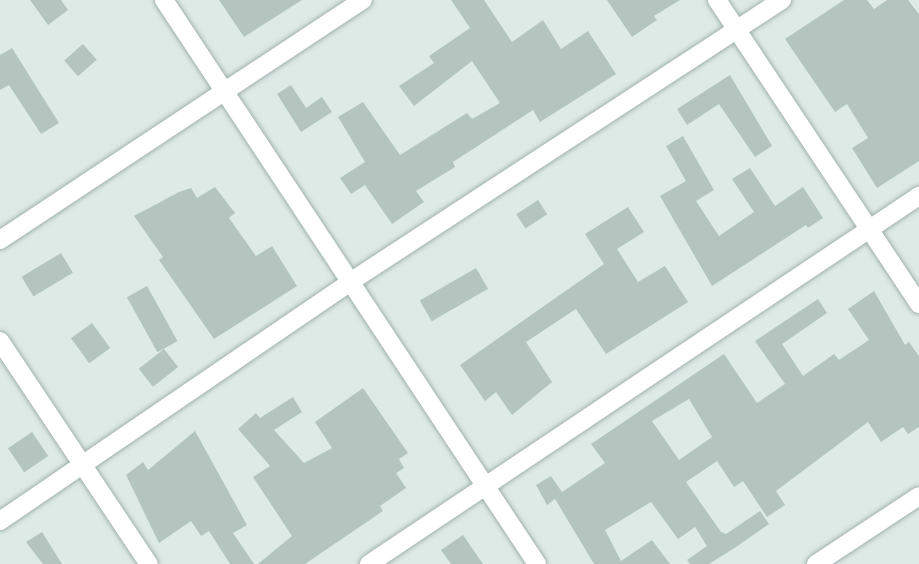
<!DOCTYPE html>
<style>
body{margin:0}
#map{position:relative;width:919px;height:564px;overflow:hidden;background:#deeae6;font-family:"Space Grotesk",sans-serif}
div>[style]{position:absolute}
[style*='--x']{left:calc(var(--x)*1px);top:calc(var(--y)*1px);width:calc(var(--w)*1px);rotate:calc(var(--a)*1deg)}
.building>*{inset:0;background:#b4c5bf;transform-origin:0 0}
.roads{filter:drop-shadow(0 0 2px #a1b2ae) drop-shadow(0 0 2px #a1b2ae)}
.minor>*{height:18px;margin:-9px;padding:0 9px;transform-origin:9px;border-radius:9px;background:#fff}
span{translate:-50% -50%;white-space:nowrap;text-align:center;line-height:1.15;-webkit-text-stroke:5px #eff7f4;paint-order:stroke}
</style>
<div id="map">
<div class="building">
<div style="clip-path:polygon(30px 0,61px 0,68px 10px,48px 25px)"></div>
<div style="clip-path:polygon(219px 0,302px 0,244px 37px)"></div>
<div style="clip-path:polygon(451px 0,484px 0,512px 42px,543px 20px,561px 49px,588px 31px,616px 74px,540px 122px,533px 110px,453px 162px,455px 167px,416px 191px,424px 202px,392px 224px,365px 185px,351px 194px,340px 178px,365px 162px,338px 117px,363px 102px,400px 155px,467px 113px,472px 119px,500px 103px,472px 61px,414px 106px,399px 86px,434px 63px,429px 56px,470px 28px)"></div>
<div style="clip-path:polygon(607px 0,680px 0,654px 16px,657px 20px,632px 37px)"></div>
<div style="clip-path:polygon(844px 0,867px 0,874px 9px,887px 0,908px 0,919px 14px,919px 161px,877px 188px,852px 148px,868px 138px,847px 104px,835px 112px,785px 39px)"></div>
<div style="left:83px;top:44px;width:21px;height:25px;rotate:49deg"></div>
<div style="clip-path:polygon(12px 48px,59px 123px,41px 134px,9px 85px,0 90px,0 55px)"></div>
<div style="clip-path:polygon(730px 75px,772px 146px,755px 157px,719px 104px,687px 125px,677px 109px)"></div>
<div style="clip-path:polygon(291px 85px,306px 108px,322px 97px,332px 112px,301px 132px,277px 94px)"></div>
<div style="clip-path:polygon(683px 136px,714px 190px,696px 201px,719px 236px,754px 212px,732px 179px,750px 168px,775px 206px,803px 187px,823px 218px,808px 228px,806px 225px,712px 286px,660px 196px,686px 181px,666px 146px)"></div>
<div style="clip-path:polygon(215px 187px,235px 213px,229px 218px,256px 256px,272px 246px,297px 286px,214px 339px,159px 260px,163px 257px,134px 216px,179px 192px,191px 188px,197px 198px)"></div>
<div style="left:538px;top:200px;width:17px;height:26px;rotate:57deg"></div>
<div style="clip-path:polygon(628px 207px,644px 232px,617px 249px,638px 282px,665px 266px,688px 302px,606px 354px,576px 309px,526px 342px,552px 382px,512px 415px,496px 392px,485px 401px,460px 365px,604px 264px,585px 234px)"></div>
<div style="left:61px;top:253px;width:23px;height:46px;rotate:59deg"></div>
<div style="left:476px;top:268px;width:24px;height:65px;rotate:60deg"></div>
<div style="left:147px;top:286px;width:63px;height:23px;rotate:61deg"></div>
<div style="clip-path:polygon(evenodd,874px 291px,905px 345px,909px 342px,919px 356px,919px 427px,908px 434px,903px 427px,881px 442px,868px 422px,776px 491px,785px 505px,767px 517px,743px 481px,734px 487px,717px 461px,686px 482px,721px 532px,726px 534px,760px 511px,769px 524px,736px 547px,709px 564px,690px 564px,687px 560px,707px 546px,695px 527px,678px 539px,651px 502px,605px 530px,621px 561px,652px 540px,670px 564px,594px 564px,555px 499px,547px 505px,536px 485px,551px 476px,562px 492px,605px 463px,591px 444px,724px 354px,757px 403px,785px 384px,755px 341px,818px 299px,827px 313px,782px 344px,803px 376px,834px 354px,839px 360px,869px 340px,848px 309px,874px 291px,689px 399px,712px 437px,679px 460px,652px 421px,689px 399px)"></div>
<div style="left:92px;top:323px;width:31px;height:26px;rotate:54deg"></div>
<div style="left:164px;top:349px;width:23px;height:32px;rotate:52deg"></div>
<div style="clip-path:polygon(363px 388px,408px 453px,399px 459px,404px 468px,396px 473px,406px 488px,380px 506px,383px 511px,305px 564px,258px 564px,292px 536px,253px 477px,270px 466px,238px 429px,256px 413px,260px 418px,293px 397px,302px 412px,274px 430px,304px 463px,332px 448px,315px 422px)"></div>
<div style="clip-path:polygon(195px 431px,247px 525px,233px 533px,254px 564px,230px 564px,209px 531px,201px 536px,191px 521px,159px 543px,126px 475px,143px 462px,148px 470px)"></div>
<div style="left:32px;top:432px;width:29px;height:29px;rotate:56deg"></div>
<div style="clip-path:polygon(42px 532px,62px 564px,43px 564px,26px 542px)"></div>
<div style="clip-path:polygon(463px 535px,483px 564px,451px 564px,441px 550px)"></div>
</div>
<div class="roads">
<div class="minor">
<div style="--x:164;--y:0;--w:676;--a:56.52"></div>
<div style="--x:717;--y:0;--w:365;--a:56.4"></div>
<div style="--x:0;--y:240;--w:435;--a:-33.5"></div>
<div style="--x:0;--y:341;--w:268;--a:56.3"></div>
<div style="--x:0;--y:521;--w:424;--a:-34.3"></div>
<div style="--x:350;--y:282;--w:516;--a:-33.14"></div>
<div style="--x:369;--y:564;--w:662;--a:-33.79"></div>
<div style="--x:816;--y:564;--w:123;--a:-33.4"></div>
</div>
</div>
</div>
